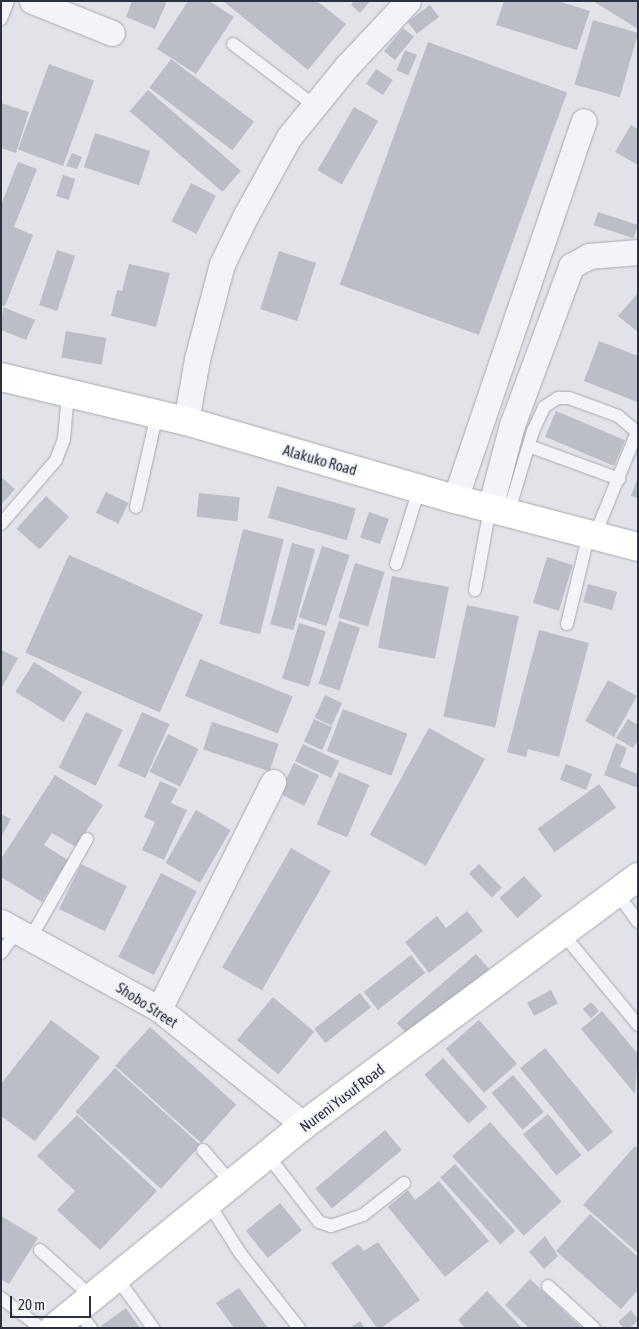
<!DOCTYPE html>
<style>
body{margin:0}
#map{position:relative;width:639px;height:1329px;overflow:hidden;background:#e1e3e8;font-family:"Asap Condensed",sans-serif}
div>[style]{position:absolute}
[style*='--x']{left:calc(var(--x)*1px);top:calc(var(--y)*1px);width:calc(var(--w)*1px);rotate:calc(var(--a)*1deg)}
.building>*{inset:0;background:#bbbec7;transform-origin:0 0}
.roads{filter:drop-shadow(0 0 1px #a7aab2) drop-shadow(0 0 1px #a7aab2)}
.lane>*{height:12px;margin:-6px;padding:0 6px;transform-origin:6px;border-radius:6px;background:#f3f4f7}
.street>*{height:25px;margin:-12.5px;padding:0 12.5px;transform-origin:12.5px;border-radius:12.5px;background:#f3f4f7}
.secondary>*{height:28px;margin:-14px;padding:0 14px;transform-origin:14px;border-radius:14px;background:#fff}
span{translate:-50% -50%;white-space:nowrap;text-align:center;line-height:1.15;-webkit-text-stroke:4px #f0f2f6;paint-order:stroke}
.street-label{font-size:15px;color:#2b303e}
.frame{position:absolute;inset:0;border:2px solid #2b303e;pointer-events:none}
.scale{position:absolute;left:10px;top:1296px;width:81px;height:22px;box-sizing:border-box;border:2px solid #2b303e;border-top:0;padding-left:6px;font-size:15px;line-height:18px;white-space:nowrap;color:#2b303e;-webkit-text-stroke:4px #f0f2f6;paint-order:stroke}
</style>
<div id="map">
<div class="building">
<div style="clip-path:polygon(132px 1px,167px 1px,155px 29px,126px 17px)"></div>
<div style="clip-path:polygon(188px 1px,209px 1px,234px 17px,196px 74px,157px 49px)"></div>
<div style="clip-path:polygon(223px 1px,317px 1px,346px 24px,308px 70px)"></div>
<div style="clip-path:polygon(354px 1px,370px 1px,360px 13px,351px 5px)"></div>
<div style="clip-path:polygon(504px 1px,558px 1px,590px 11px,577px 50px,496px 25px)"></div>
<div style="clip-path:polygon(593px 1px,638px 1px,638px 29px)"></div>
<div style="left:430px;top:5px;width:15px;height:28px;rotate:53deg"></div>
<div style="left:593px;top:20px;width:47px;height:67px;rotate:16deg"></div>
<div style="left:403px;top:28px;width:14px;height:30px;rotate:39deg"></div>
<div style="left:428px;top:42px;width:148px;height:258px;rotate:20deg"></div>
<div style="left:405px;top:50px;width:13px;height:22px;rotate:23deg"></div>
<div style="left:171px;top:59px;width:104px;height:36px;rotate:37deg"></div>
<div style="left:49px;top:64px;width:48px;height:91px;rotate:20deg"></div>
<div style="left:376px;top:69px;width:20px;height:18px;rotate:33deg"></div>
<div style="left:148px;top:90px;width:123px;height:28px;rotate:41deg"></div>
<div style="clip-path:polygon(1px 103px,29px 112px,16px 153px,1px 148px)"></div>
<div style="left:354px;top:107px;width:28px;height:73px;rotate:30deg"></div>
<div style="clip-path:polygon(631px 125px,638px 129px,638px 165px,615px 152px)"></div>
<div style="left:95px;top:133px;width:58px;height:36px;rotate:18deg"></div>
<div style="clip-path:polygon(72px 153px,82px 157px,77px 169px,66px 166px)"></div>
<div style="clip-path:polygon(18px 162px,37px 169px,14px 227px,33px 235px,5px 306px,1px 305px,1px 205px)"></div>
<div style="left:63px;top:175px;width:13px;height:22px;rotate:18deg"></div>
<div style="left:191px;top:183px;width:28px;height:43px;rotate:27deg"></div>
<div style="left:598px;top:212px;width:42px;height:14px;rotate:18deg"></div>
<div style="left:57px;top:250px;width:19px;height:58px;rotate:18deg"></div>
<div style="left:279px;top:251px;width:39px;height:61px;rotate:18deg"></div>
<div style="clip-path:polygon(129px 264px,170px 273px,156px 327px,111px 316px,117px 290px,122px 291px)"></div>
<div style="clip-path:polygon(638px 293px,638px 332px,618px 316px)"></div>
<div style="clip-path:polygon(3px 307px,35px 320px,26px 340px,1px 330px)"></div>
<div style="left:66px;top:331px;width:41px;height:27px;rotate:10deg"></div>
<div style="clip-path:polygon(599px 341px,638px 356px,637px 402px,584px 381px)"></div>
<div style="left:556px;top:411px;width:75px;height:28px;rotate:23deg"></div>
<div style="clip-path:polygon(1px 477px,15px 489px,1px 505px)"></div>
<div style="clip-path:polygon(638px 477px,638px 498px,631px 496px)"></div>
<div style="left:277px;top:486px;width:82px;height:33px;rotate:16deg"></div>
<div style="left:106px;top:492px;width:25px;height:23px;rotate:26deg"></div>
<div style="left:199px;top:493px;width:41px;height:24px;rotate:6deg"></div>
<div style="left:46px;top:496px;width:31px;height:44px;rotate:42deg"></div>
<div style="left:369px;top:512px;width:21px;height:27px;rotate:19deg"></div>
<div style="left:243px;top:529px;width:42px;height:98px;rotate:14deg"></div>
<div style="left:292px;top:543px;width:24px;height:84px;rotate:15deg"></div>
<div style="left:322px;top:546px;width:29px;height:75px;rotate:18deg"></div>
<div style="left:69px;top:555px;width:147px;height:107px;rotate:24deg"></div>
<div style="left:547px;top:557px;width:27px;height:48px;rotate:17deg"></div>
<div style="left:355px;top:563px;width:31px;height:57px;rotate:17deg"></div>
<div style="left:392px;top:576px;width:58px;height:73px;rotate:11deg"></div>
<div style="left:588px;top:584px;width:30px;height:19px;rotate:15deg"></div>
<div style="left:467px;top:605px;width:53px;height:114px;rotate:12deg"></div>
<div style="left:339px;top:621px;width:22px;height:66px;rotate:18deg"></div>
<div style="left:299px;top:623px;width:28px;height:58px;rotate:17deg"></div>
<div style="clip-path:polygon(539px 630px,589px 643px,559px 757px,528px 749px,526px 757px,507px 752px)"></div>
<div style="clip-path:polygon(1px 650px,18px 658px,1px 689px)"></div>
<div style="left:200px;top:659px;width:100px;height:40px;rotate:22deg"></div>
<div style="left:34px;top:662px;width:57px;height:35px;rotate:32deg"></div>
<div style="left:608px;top:680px;width:33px;height:47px;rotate:29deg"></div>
<div style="left:325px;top:695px;width:19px;height:25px;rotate:25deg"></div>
<div style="left:343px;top:709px;width:69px;height:45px;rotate:21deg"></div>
<div style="left:86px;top:712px;width:41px;height:62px;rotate:26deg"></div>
<div style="left:142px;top:712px;width:30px;height:59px;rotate:24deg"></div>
<div style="left:314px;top:719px;width:20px;height:25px;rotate:24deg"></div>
<div style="clip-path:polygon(628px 719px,638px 725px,638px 740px,633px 748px,616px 738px)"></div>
<div style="left:212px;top:722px;width:70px;height:29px;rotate:18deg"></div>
<div style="left:429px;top:728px;width:64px;height:122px;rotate:29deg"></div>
<div style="left:168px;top:734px;width:34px;height:42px;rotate:26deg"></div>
<div style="clip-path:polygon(616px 743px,627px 748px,620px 767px,638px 774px,638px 788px,604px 775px)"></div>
<div style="left:303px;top:744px;width:40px;height:19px;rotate:25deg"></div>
<div style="left:294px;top:763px;width:28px;height:34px;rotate:26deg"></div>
<div style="left:566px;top:764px;width:28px;height:17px;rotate:21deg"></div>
<div style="left:339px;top:772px;width:33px;height:57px;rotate:23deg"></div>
<div style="clip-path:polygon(55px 775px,103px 805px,76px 847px,52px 833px,44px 845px,68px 860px,42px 902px,1px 877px,1px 859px)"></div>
<div style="clip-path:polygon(160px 781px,178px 789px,171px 803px,187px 810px,164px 860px,142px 850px,155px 822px,144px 817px)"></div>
<div style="left:599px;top:784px;width:29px;height:76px;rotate:54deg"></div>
<div style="left:196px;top:810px;width:40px;height:61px;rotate:30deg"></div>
<div style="clip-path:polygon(1px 814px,11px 819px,1px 837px)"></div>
<div style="left:291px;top:848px;width:46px;height:138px;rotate:30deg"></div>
<div style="left:81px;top:864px;width:51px;height:50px;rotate:26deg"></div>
<div style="left:479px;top:864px;width:33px;height:14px;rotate:46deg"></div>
<div style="left:161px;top:873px;width:40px;height:94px;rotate:27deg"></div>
<div style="left:524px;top:876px;width:27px;height:33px;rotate:48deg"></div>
<div style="clip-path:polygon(467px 911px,483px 931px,429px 973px,405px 942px,437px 916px,446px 928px)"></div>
<div style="left:476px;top:954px;width:23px;height:105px;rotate:49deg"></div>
<div style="left:411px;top:955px;width:23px;height:60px;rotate:52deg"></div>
<div style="left:551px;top:990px;width:15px;height:27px;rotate:62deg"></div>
<div style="left:360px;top:993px;width:18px;height:58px;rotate:52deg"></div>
<div style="left:273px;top:997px;width:54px;height:56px;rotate:40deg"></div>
<div style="left:591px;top:1002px;width:12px;height:11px;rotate:48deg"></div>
<div style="clip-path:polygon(602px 1011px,638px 1054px,635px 1094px,581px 1029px)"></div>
<div style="clip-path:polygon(51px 1020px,100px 1057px,35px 1141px,1px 1116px,1px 1084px)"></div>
<div style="left:479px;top:1020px;width:58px;height:44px;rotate:49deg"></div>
<div style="left:150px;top:1027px;width:116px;height:52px;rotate:42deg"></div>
<div style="left:545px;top:1048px;width:108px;height:32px;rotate:51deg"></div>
<div style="left:443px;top:1058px;width:66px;height:25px;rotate:48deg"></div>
<div style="left:115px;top:1068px;width:115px;height:59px;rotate:42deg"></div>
<div style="left:513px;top:1075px;width:48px;height:28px;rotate:50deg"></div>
<div style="left:548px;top:1114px;width:53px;height:32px;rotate:51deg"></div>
<div style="clip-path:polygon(77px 1115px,157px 1191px,100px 1250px,57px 1210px,75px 1191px,37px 1156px)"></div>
<div style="left:490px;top:1122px;width:107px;height:51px;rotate:48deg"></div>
<div style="left:385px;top:1130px;width:26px;height:91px;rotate:50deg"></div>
<div style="clip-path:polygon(635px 1146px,638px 1149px,638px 1253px,583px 1205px)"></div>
<div style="left:455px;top:1164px;width:90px;height:20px;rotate:48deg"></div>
<div style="clip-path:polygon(439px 1181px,489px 1241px,445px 1277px,388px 1207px,408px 1190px,415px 1200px)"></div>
<div style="left:280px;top:1203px;width:35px;height:44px;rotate:51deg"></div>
<div style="clip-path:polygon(590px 1214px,638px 1257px,638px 1290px,621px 1309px,556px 1251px)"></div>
<div style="clip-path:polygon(1px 1216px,38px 1238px,9px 1284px,1px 1279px)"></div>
<div style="clip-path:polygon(545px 1236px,558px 1256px,544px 1269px,529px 1252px)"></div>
<div style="clip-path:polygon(378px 1242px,420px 1300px,381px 1328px,377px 1328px,331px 1263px,358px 1244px,364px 1251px)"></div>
<div style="clip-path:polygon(530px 1279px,582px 1328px,529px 1328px,505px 1305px)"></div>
<div style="clip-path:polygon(239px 1288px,268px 1328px,234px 1328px,216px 1303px)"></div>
<div style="clip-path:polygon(487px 1291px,522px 1328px,465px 1328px,458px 1320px)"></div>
<div style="clip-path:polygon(126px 1308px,140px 1328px,102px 1328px,101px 1326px)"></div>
<div style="clip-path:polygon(631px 1310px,638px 1320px,630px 1328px,624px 1328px,618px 1322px)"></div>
<div style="clip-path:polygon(360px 1321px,365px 1328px,350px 1328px)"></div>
</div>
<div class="roads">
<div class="lane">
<div style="--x:1;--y:19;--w:19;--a:-69"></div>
<div style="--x:233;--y:44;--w:103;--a:37.1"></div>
<div style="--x:529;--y:446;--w:96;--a:20.1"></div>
<div style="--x:136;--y:507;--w:95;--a:-77.3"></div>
<div style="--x:509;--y:511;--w:84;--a:-73.3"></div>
<div style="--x:533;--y:431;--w:26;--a:-65"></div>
<div style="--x:544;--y:407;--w:17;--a:-33"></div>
<div style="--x:558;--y:398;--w:11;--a:0"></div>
<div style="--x:569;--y:398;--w:52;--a:20.2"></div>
<div style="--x:618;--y:416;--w:25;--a:40"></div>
<div style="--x:637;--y:432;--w:111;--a:112.2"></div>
<div style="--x:1;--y:524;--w:84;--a:-49.3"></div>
<div style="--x:56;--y:460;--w:22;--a:-69"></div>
<div style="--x:64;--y:439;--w:46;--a:-85"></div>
<div style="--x:396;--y:564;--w:78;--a:-73"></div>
<div style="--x:475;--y:590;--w:83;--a:-79.6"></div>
<div style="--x:567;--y:624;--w:94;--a:-76.4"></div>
<div style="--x:617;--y:893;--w:36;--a:54"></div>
<div style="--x:563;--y:934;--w:118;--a:50.5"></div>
<div style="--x:30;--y:939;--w:115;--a:-60.3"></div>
<div style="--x:1;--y:953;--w:27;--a:-54"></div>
<div style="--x:203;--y:1150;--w:46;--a:49.4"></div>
<div style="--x:269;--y:1157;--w:82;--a:52.4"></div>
<div style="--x:319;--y:1222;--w:13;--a:18"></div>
<div style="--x:331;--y:1226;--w:34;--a:-19"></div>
<div style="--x:363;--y:1215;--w:52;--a:-38"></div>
<div style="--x:209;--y:1204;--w:58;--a:57.7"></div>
<div style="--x:240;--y:1253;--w:95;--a:51.8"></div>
<div style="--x:40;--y:1250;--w:70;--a:42.1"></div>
<div style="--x:117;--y:1278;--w:62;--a:54.2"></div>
<div style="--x:548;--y:1286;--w:62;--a:42.4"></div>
<div style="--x:1;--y:1298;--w:50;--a:36.9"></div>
<div style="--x:77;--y:1310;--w:23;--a:52"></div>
</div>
<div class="street">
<div style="--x:32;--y:1;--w:86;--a:21.8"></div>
<div style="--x:186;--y:421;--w:63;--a:-79.9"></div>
<div style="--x:197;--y:359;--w:98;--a:-75.3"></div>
<div style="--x:222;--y:264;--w:55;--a:-63.9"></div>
<div style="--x:246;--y:215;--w:89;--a:-61.1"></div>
<div style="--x:289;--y:137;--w:92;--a:-50.8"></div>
<div style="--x:347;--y:66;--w:89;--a:-46.8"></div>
<div style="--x:455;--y:499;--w:399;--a:-71.2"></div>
<div style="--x:490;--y:508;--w:86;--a:-75.2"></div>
<div style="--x:512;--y:425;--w:170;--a:-69.6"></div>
<div style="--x:571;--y:266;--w:21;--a:-29"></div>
<div style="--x:589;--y:256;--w:49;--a:-4.7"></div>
<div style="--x:1;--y:922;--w:180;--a:28.8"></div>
<div style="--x:159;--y:1009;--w:186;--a:38.7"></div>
<div style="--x:159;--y:1009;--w:254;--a:-63.3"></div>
</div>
<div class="secondary">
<div style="--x:1;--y:377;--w:190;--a:13.4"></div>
<div style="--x:186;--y:421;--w:280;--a:16.2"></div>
<div style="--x:455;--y:499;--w:189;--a:14.7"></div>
<div style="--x:54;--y:1328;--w:322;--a:-39.1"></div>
<div style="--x:304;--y:1125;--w:416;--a:-36.6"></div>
</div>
</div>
<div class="street-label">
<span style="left:320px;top:460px;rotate:16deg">Alakuko Road</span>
<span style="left:147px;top:1005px;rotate:33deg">Shobo Street</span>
<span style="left:342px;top:1098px;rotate:-37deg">Nureni Yusuf Road</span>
</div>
<div class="frame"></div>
<div class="scale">20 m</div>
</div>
